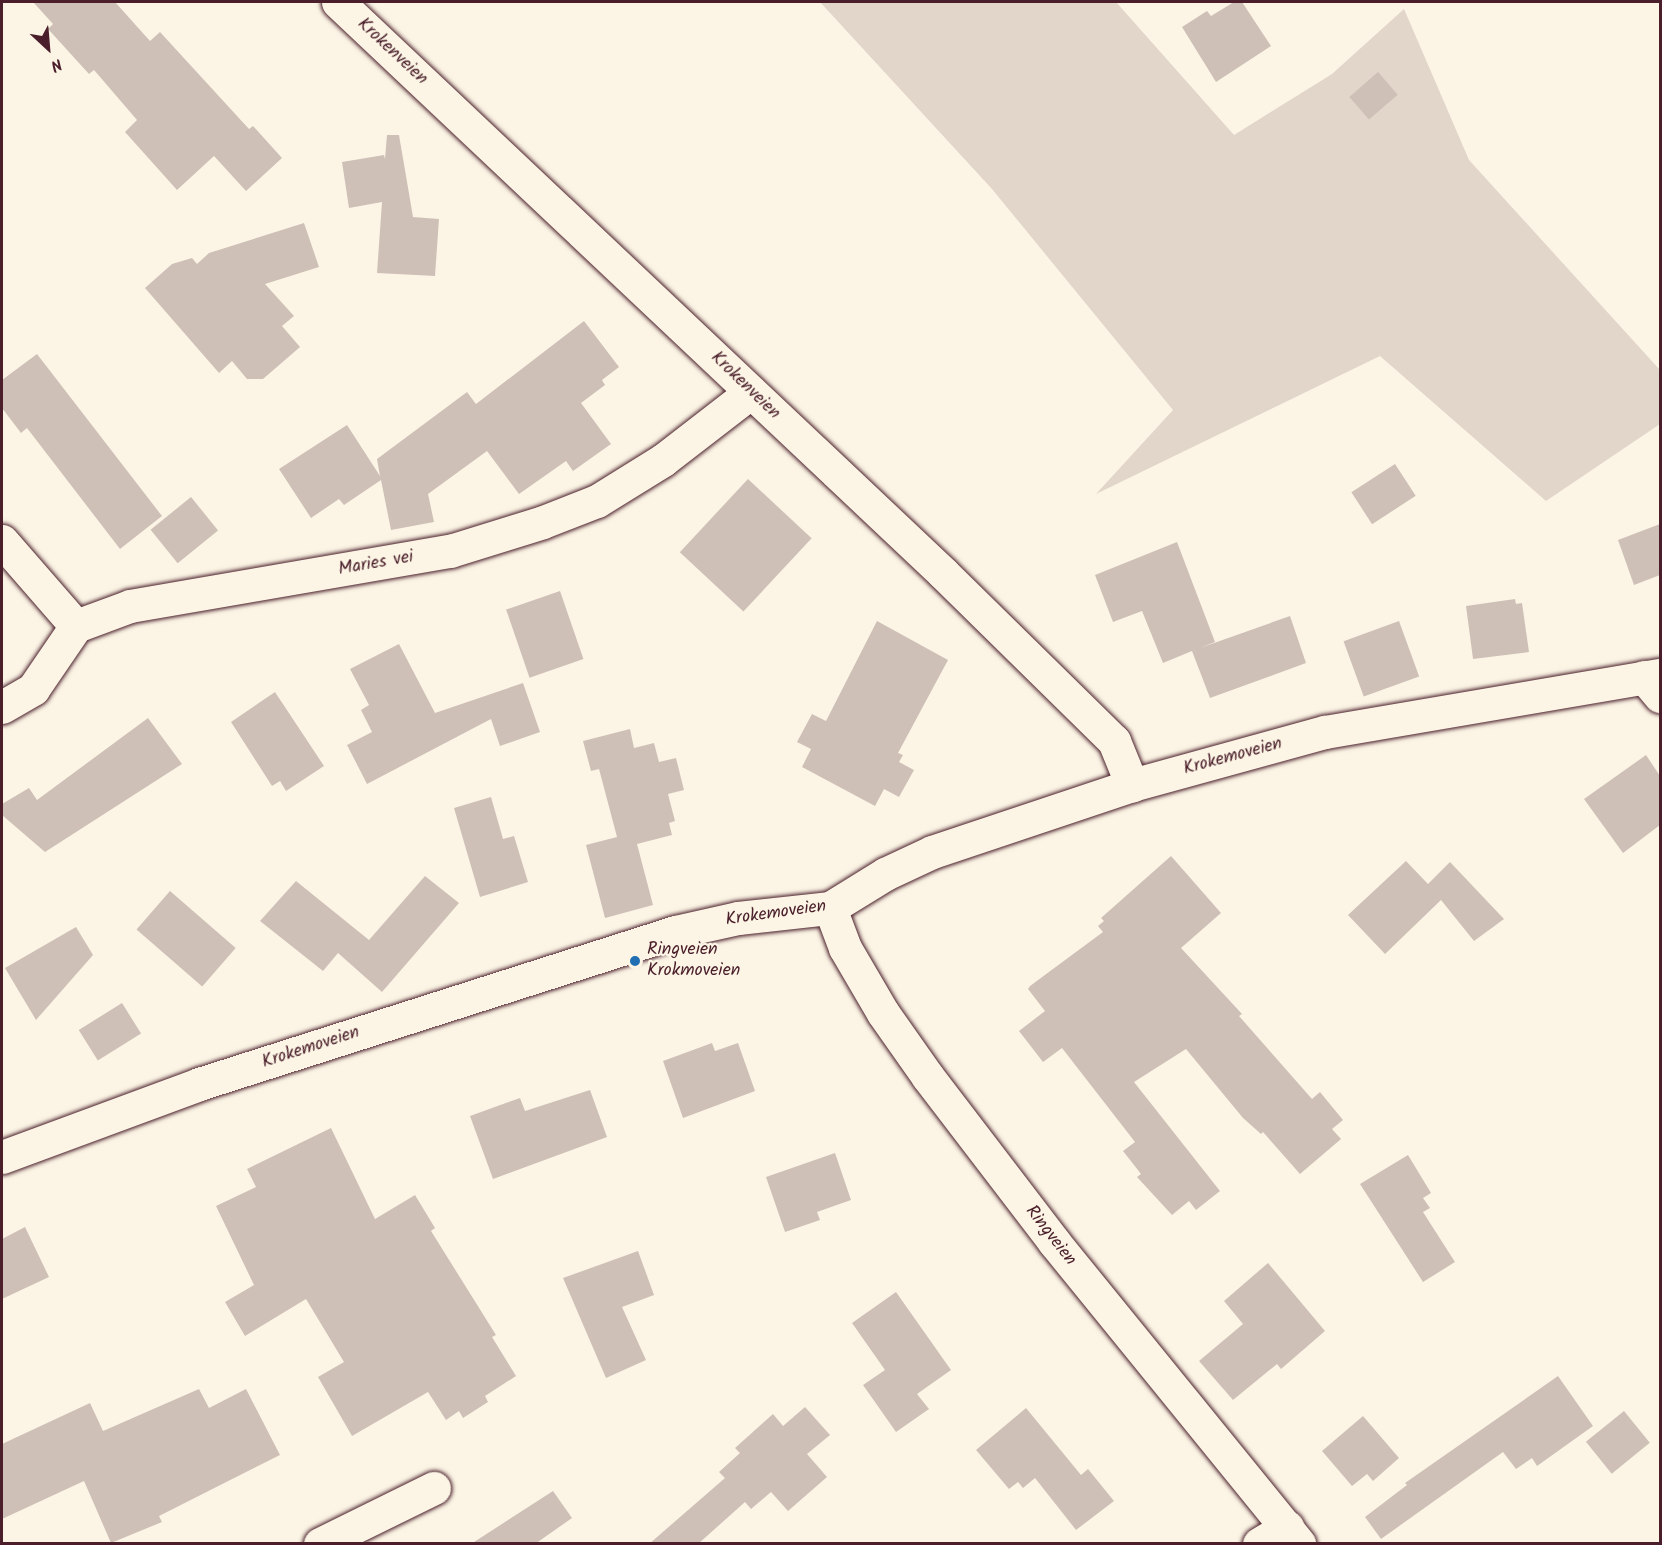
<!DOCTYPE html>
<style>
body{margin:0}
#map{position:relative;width:1662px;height:1545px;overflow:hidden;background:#fcf5e5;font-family:Kalam,sans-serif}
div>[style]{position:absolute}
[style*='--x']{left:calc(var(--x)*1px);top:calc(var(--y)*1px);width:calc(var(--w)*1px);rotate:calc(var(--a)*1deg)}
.green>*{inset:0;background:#e2d5ca}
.building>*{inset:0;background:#cfc0b7;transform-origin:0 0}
.roads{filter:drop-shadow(0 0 2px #4a1f2b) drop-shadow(0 0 2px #4a1f2b)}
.street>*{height:33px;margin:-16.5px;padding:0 16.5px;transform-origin:16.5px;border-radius:16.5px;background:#fcf5e5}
.secondary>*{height:33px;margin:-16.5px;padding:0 16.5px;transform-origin:16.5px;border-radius:16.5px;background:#fcf5e5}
.dots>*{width:16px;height:16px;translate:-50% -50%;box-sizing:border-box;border:3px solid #fcf5e5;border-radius:50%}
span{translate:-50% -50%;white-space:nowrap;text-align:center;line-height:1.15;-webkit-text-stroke:4.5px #fcf5e5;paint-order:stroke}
.street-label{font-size:18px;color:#4a1f2b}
.poi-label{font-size:18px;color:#4a1f2b}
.left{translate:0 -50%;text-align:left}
.frame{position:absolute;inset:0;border:3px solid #4a1f2b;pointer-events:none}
.north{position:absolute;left:18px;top:18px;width:60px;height:60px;-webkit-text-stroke:4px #fcf5e5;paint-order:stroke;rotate:154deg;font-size:16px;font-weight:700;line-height:24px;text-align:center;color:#4a1f2b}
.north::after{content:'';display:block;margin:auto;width:21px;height:27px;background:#4a1f2b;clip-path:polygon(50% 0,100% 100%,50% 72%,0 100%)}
</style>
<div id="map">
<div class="green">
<div style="clip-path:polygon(820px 2px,1116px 2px,1234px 135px,1332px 74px,1404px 9px,1469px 160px,1660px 370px,1660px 424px,1546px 501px,1380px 356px,1096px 494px,1173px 410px,992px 189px)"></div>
</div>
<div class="building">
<div style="clip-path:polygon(33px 2px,115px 2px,150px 41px,160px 32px,249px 129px,253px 126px,282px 158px,246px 191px,214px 156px,177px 190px,125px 132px,137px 120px,94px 70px,89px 74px,48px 29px,53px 24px)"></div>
<div style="clip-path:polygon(1234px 2px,1242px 2px,1271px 46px,1216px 82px,1182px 27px,1207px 11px,1211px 16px)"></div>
<div style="left:1378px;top:72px;width:30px;height:38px;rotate:49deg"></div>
<div style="clip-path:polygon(387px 135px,399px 135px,413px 217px,439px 219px,435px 276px,377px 273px,382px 202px,349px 208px,342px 162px,384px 155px,385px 159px)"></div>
<div style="clip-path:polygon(304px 223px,319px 267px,265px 284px,294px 316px,282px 326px,300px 347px,263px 379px,247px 379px,232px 361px,219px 373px,145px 288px,172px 264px,192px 258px,197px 264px,209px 253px)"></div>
<div style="clip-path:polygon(584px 321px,619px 367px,602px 380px,605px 385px,581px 403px,611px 444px,573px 471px,566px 461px,519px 494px,487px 451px,428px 494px,434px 522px,391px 530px,381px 480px,344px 505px,339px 499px,311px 518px,279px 469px,347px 425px,380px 476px,377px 459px,467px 392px,476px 404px)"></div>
<div style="clip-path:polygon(37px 354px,162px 516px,120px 549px,27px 428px,21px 433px,2px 408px,2px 380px)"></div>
<div style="left:1395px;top:464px;width:38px;height:52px;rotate:57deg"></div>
<div style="left:748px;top:479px;width:87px;height:100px;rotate:43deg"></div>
<div style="left:191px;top:497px;width:43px;height:52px;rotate:51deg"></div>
<div style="clip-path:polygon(1660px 524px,1660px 575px,1634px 585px,1618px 540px)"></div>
<div style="clip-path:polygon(1177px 542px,1215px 642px,1200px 648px,1290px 616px,1306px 663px,1210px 698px,1192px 651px,1163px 663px,1142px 611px,1113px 622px,1095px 575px)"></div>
<div style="left:560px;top:591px;width:72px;height:57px;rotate:71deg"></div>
<div style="clip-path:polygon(1515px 599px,1516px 604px,1522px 603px,1529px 652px,1473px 659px,1466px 606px)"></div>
<div style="clip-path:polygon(877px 621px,948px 660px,898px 753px,903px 755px,899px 762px,914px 770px,899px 797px,884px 789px,875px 806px,802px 767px,811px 749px,797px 742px,812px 714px,826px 721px)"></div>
<div style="left:1399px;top:621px;width:59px;height:59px;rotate:70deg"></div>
<div style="clip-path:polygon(399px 644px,435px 713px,523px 683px,540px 732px,500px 746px,491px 719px,367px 784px,347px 745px,372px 732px,361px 710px,369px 705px,350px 669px)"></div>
<div style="clip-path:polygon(275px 692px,324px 766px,286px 791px,280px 781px,272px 786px,231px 722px)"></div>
<div style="clip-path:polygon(148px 718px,182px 764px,45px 852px,2px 815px,2px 804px,29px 788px,37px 800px)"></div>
<div style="clip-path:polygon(630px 729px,634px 748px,654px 743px,659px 762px,676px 758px,684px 790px,668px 794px,675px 821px,669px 823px,672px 835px,637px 844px,653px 905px,605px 918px,586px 845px,617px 837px,599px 769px,591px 771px,583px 741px)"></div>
<div style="clip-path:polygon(1646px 755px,1660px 776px,1660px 825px,1623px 853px,1584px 799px)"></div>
<div style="clip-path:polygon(491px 797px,503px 839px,514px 836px,528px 882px,480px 897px,454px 808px)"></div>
<div style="clip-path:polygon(1171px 856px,1221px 913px,1181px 948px,1242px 1014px,1239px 1016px,1312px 1099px,1320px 1092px,1343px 1120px,1332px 1129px,1341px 1139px,1300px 1174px,1263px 1132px,1261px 1134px,1243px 1118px,1186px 1049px,1134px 1082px,1220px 1191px,1196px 1210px,1189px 1201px,1172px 1215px,1137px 1177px,1141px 1174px,1123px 1151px,1135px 1142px,1062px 1048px,1043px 1062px,1019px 1031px,1045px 1011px,1028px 989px,1030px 986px,1103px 932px,1098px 926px,1104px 921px,1101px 918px)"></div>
<div style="clip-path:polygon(1406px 861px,1428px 884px,1450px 862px,1504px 919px,1474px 941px,1441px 900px,1385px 954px,1348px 915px)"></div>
<div style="clip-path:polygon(425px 876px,459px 903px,382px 992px,338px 953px,323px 971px,260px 921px,296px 881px,369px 940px)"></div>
<div style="left:170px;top:891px;width:87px;height:51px;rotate:41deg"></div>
<div style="clip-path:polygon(76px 927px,93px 955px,36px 1020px,5px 968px)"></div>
<div style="left:122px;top:1003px;width:36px;height:51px;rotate:58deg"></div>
<div style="clip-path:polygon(712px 1043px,715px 1051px,738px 1043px,755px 1091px,683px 1118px,663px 1061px)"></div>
<div style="clip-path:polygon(590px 1090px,607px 1137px,493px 1179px,470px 1116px,520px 1098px,525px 1111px)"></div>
<div style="clip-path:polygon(331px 1128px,375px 1219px,415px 1195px,435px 1228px,431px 1231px,496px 1335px,492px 1337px,516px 1376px,485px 1396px,488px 1402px,463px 1418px,459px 1411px,446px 1420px,428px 1392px,352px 1436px,318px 1377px,344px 1362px,306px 1299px,245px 1336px,225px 1302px,254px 1285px,216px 1206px,256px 1187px,247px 1169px)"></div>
<div style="clip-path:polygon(835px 1153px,851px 1200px,817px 1212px,820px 1220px,785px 1232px,766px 1177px)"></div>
<div style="clip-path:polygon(1408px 1155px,1431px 1193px,1423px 1198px,1430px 1208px,1423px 1212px,1455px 1262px,1423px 1282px,1360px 1184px)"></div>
<div style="clip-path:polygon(25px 1227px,49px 1277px,2px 1299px,2px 1239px)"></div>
<div style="clip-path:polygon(638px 1251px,654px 1295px,622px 1307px,646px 1360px,606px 1378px,563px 1278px)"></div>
<div style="clip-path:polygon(1268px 1263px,1325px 1331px,1281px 1369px,1277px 1364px,1233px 1400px,1199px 1361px,1243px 1324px,1224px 1301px)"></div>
<div style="clip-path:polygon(896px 1292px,951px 1370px,917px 1394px,929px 1409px,896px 1432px,863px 1385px,885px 1370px,852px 1323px)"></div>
<div style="clip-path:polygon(1558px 1376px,1593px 1426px,1537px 1466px,1532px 1458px,1516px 1469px,1503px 1452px,1381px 1539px,1365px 1517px,1407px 1485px,1405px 1483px)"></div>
<div style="clip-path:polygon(199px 1389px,209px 1408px,246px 1389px,280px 1455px,159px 1516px,162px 1522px,111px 1543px,84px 1481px,2px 1519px,2px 1444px,90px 1403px,103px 1431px)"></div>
<div style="clip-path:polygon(805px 1407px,830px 1435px,807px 1454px,827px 1477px,788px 1511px,771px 1492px,751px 1509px,745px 1502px,698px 1544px,649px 1544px,725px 1478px,719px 1472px,740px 1453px,735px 1448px,773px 1414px,783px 1426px)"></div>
<div style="clip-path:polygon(1026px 1408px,1081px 1475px,1088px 1469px,1114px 1501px,1076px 1530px,1035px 1478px,1023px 1488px,1018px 1482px,1009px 1489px,976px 1450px)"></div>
<div style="left:1624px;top:1411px;width:41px;height:49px;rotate:51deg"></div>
<div style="clip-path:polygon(1363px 1416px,1399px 1458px,1373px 1481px,1367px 1474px,1352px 1486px,1322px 1451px)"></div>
<div style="clip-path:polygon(553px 1491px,572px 1518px,535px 1544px,471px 1544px)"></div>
</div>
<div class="roads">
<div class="street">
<div style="--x:2;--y:541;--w:113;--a:49"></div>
<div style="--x:1644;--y:677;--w:25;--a:50"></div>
<div style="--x:2;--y:707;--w:36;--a:-30"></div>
<div style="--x:33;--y:689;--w:76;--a:-55.7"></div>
<div style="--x:76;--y:626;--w:58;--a:-20.3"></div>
<div style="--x:130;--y:606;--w:325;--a:-9.8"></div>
<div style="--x:450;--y:551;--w:97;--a:-17.3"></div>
<div style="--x:543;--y:522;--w:58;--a:-21.3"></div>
<div style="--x:597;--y:501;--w:78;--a:-31.8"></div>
<div style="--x:663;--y:460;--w:111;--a:-37.7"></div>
<div style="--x:320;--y:1544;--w:127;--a:-26.2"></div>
<div style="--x:1259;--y:1544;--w:33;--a:-31"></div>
</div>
<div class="secondary">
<div style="--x:338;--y:2;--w:832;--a:43.34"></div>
<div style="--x:943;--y:573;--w:240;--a:44.5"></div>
<div style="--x:1114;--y:741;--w:48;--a:67.8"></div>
<div style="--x:830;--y:908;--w:43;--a:69.4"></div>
<div style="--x:845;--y:948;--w:75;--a:59.7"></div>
<div style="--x:883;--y:1013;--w:78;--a:54.9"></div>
<div style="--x:928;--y:1077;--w:208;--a:52.6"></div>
<div style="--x:1054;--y:1242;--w:389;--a:50.9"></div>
<div style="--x:2;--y:1157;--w:210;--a:-20.3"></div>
<div style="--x:199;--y:1084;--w:500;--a:-17.7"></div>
<div style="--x:675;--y:932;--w:65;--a:-12.5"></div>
<div style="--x:738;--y:918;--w:93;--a:-6.2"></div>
<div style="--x:830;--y:908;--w:65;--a:-31.7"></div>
<div style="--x:885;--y:874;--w:52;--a:-25.1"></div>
<div style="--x:932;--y:852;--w:211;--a:-18.5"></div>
<div style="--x:1132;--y:785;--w:200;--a:-15.4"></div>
<div style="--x:1325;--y:732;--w:340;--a:-9.7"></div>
</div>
</div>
<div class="dots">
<div style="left:635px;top:961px;background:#1f6fb2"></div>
</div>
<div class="street-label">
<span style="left:392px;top:52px;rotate:43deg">Krokenveien</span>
<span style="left:745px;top:386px;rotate:44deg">Krokenveien</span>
<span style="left:376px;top:564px;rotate:-10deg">Maries vei</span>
<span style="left:1233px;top:757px;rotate:-15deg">Krokemoveien</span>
<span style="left:776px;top:914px;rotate:-8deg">Krokemoveien</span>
<span style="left:311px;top:1048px;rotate:-18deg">Krokemoveien</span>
<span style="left:1050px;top:1236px;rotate:52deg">Ringveien</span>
</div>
<div class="poi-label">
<span class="left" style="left:647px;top:961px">Ringveien<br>Krokmoveien</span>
</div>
<div class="frame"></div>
<div class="north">N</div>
</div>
